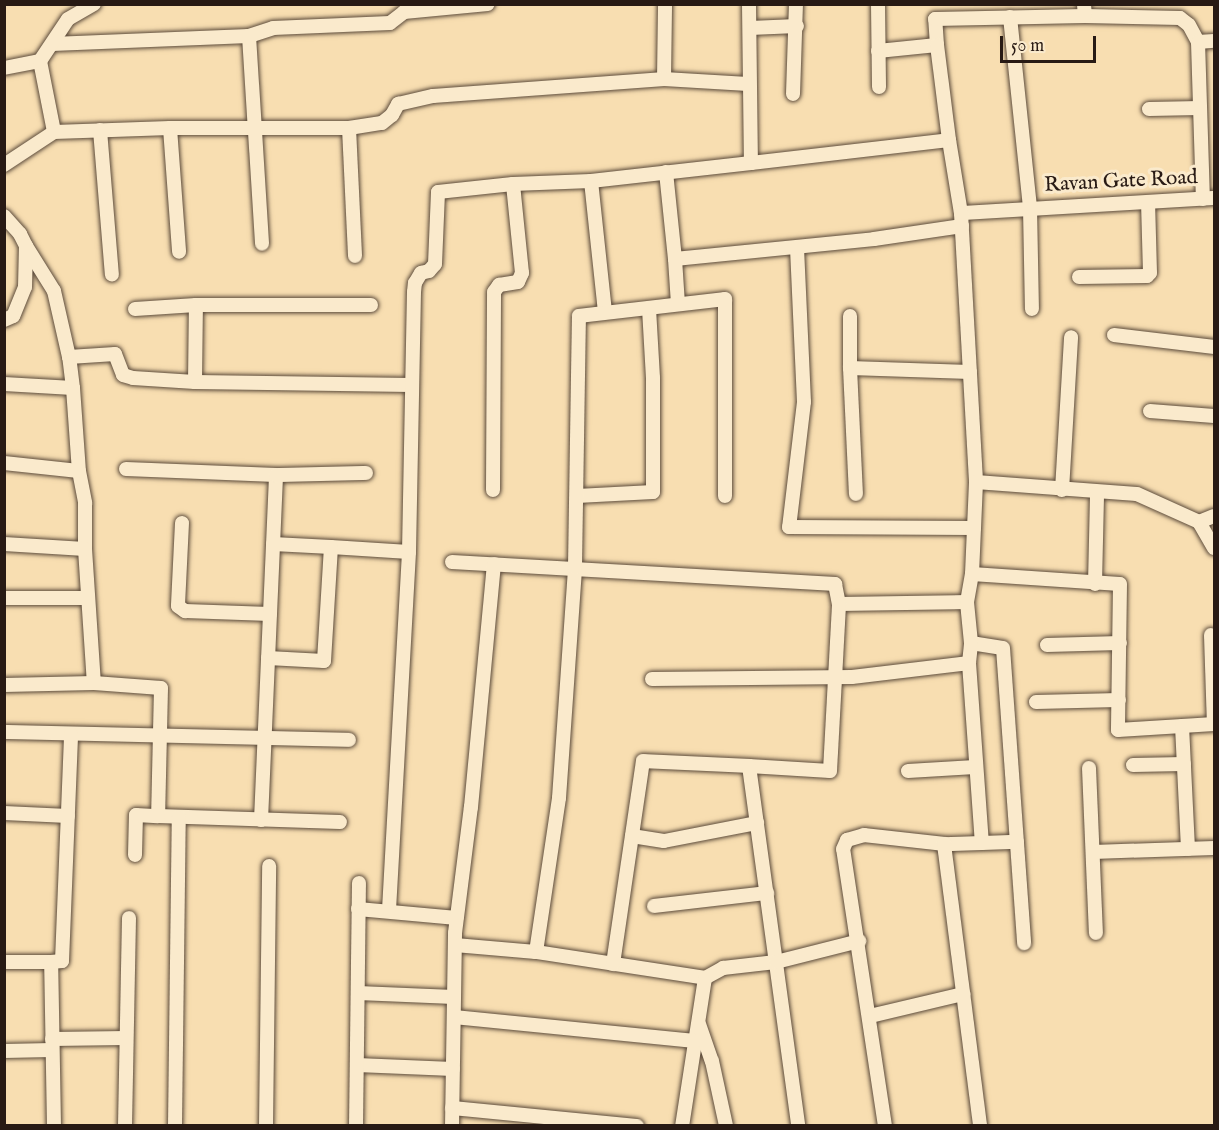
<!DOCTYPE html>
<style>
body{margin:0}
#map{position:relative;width:1219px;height:1130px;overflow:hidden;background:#f8deb1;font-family:"IM FELL English",serif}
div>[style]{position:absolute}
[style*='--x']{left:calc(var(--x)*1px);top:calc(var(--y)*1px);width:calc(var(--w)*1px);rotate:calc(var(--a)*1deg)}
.roads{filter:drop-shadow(0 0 2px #5c4b3b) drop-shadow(0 0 2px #5c4b3b)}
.minor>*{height:14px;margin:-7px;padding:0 7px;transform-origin:7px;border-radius:7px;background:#faeacc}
span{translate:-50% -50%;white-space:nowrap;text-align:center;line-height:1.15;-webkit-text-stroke:6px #faeacc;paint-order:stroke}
.street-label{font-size:21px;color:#281a14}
.frame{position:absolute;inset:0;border:6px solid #281a14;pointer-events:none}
.scale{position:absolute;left:1000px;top:36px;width:96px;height:27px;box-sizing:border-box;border:3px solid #281a14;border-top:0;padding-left:8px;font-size:18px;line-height:21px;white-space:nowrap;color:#281a14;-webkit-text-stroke:4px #faeacc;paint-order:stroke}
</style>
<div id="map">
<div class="roads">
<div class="minor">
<div style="--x:749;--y:4;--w:159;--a:89.3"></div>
<div style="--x:751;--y:163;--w:199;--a:-6.6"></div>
<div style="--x:949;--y:140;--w:74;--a:80.7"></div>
<div style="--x:878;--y:4;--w:83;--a:89.3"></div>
<div style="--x:1085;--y:16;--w:95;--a:1.2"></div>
<div style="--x:1180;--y:18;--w:11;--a:38"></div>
<div style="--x:1189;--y:25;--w:19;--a:62"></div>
<div style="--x:1198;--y:42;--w:157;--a:88.2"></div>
<div style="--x:1010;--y:17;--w:192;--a:84"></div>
<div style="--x:1030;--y:208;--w:101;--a:88.9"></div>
<div style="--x:750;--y:28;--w:47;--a:-2.4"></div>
<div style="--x:249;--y:36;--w:208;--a:86.4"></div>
<div style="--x:1198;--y:42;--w:16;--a:-4"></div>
<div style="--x:52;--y:44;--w:197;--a:-2.3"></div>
<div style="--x:249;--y:36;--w:25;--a:-18"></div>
<div style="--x:273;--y:28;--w:117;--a:-2.4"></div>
<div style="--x:390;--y:23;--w:18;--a:-38"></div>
<div style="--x:404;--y:12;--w:84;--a:-5.4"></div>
<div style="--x:937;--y:45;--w:26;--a:-94"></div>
<div style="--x:935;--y:19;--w:150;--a:-1.1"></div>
<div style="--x:1085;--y:16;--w:12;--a:-95"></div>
<div style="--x:878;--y:51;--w:59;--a:-5.8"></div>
<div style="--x:937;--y:45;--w:96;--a:82.8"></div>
<div style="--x:40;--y:61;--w:72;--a:78.8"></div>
<div style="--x:4;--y:68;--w:37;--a:-11"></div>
<div style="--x:40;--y:61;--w:50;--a:-56.3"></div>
<div style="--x:68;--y:19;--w:30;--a:-30"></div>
<div style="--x:664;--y:79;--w:75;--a:-89.2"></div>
<div style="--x:793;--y:94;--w:90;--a:-88.1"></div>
<div style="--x:1149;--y:109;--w:51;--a:-1.1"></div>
<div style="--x:170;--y:128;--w:124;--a:85.8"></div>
<div style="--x:349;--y:128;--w:128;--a:87.3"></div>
<div style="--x:100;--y:130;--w:145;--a:85.3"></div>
<div style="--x:4;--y:165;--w:60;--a:-33.4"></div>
<div style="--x:54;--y:132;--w:116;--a:-2"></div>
<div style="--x:170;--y:128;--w:179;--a:0"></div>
<div style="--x:349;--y:128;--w:33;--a:-9"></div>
<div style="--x:382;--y:123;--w:13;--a:-39"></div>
<div style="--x:392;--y:115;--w:13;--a:-61"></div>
<div style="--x:398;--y:104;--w:36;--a:-13"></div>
<div style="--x:433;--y:96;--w:232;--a:-4.2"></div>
<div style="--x:664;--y:79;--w:84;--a:3.4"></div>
<div style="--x:666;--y:172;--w:87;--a:84.1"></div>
<div style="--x:675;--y:259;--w:200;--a:-5.7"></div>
<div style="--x:874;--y:239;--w:89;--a:-8.4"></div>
<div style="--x:591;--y:181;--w:132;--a:83.9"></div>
<div style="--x:1214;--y:198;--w:253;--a:176.6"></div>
<div style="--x:961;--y:213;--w:269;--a:86.8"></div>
<div style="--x:976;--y:482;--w:161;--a:4.3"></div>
<div style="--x:1137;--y:494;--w:68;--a:24.3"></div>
<div style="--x:1199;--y:522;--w:30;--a:60"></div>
<div style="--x:4;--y:216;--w:24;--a:48"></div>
<div style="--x:20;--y:234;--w:13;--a:63"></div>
<div style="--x:26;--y:246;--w:41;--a:91.4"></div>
<div style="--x:25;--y:287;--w:31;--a:112"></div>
<div style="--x:13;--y:316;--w:10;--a:156"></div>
<div style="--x:26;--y:246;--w:53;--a:58.1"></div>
<div style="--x:54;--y:291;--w:68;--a:77.2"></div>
<div style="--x:797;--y:248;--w:154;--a:87.4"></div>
<div style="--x:804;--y:402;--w:126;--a:96.8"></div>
<div style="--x:789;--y:527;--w:185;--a:0.3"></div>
<div style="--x:675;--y:259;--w:45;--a:86.2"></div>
<div style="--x:1079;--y:277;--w:68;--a:-0.8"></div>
<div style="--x:1147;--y:276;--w:4;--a:-45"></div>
<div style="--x:1150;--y:273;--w:70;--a:-91.6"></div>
<div style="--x:135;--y:309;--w:61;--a:-3.8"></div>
<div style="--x:196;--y:305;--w:175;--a:0"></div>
<div style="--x:850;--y:316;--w:52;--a:90"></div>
<div style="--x:850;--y:368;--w:120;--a:1.9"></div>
<div style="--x:1114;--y:335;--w:101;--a:6.8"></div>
<div style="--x:850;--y:368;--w:126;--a:87.3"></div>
<div style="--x:195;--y:382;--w:77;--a:-89.3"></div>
<div style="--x:4;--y:384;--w:69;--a:3.3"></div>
<div style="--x:73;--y:388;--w:83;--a:85.9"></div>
<div style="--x:79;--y:471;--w:33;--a:79"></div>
<div style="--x:85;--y:503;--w:46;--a:90"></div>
<div style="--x:85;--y:549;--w:134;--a:86.2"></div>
<div style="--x:73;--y:388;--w:31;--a:-97"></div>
<div style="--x:69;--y:357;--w:46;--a:-3.7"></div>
<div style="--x:115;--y:354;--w:22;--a:69"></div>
<div style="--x:123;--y:375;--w:10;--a:17"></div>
<div style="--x:133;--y:378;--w:62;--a:3.7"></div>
<div style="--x:195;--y:382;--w:216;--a:0.8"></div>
<div style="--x:1150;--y:411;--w:64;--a:4.5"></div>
<div style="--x:4;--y:463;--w:75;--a:6.1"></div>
<div style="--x:126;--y:469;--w:150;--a:2.3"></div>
<div style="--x:493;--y:490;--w:198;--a:-89.7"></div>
<div style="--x:494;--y:292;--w:9;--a:-54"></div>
<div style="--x:499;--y:285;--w:19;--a:-9"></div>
<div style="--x:518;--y:282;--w:10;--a:-66"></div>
<div style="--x:522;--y:273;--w:89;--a:-95.8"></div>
<div style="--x:1062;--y:490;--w:153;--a:-86.6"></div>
<div style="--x:577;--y:496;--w:76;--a:-3"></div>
<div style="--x:653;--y:492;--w:114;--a:-90"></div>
<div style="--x:653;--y:378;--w:70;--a:-93.3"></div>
<div style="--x:1199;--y:522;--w:16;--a:-22"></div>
<div style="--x:182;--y:523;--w:83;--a:92.8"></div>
<div style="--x:178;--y:606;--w:9;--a:36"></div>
<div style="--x:185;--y:611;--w:85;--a:2"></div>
<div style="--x:4;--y:544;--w:81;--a:3.5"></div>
<div style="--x:331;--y:547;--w:78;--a:3.7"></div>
<div style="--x:452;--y:562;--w:384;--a:3.3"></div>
<div style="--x:835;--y:584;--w:20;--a:79"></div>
<div style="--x:839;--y:604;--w:128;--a:-0.9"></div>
<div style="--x:972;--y:574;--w:92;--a:-87.5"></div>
<div style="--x:1095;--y:584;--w:91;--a:-88.7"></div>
<div style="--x:4;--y:598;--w:83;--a:0"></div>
<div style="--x:1211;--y:635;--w:89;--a:88.1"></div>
<div style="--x:971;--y:643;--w:32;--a:9"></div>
<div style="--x:1003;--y:648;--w:296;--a:85.9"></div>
<div style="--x:1047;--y:645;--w:73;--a:-1.6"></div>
<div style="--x:268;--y:658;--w:56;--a:3.1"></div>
<div style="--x:324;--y:661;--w:114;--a:-86.5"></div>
<div style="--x:331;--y:547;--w:58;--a:-177"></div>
<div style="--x:969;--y:663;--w:20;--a:-84"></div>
<div style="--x:971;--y:643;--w:41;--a:-95.6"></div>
<div style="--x:967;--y:602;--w:28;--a:-80"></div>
<div style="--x:972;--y:574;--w:148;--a:3.9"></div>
<div style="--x:1120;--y:584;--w:146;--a:90.8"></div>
<div style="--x:1118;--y:730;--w:96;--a:-3.6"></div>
<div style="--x:652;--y:679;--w:200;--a:-0.6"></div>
<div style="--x:852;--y:677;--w:118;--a:-6.8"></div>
<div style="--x:969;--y:663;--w:180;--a:85.9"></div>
<div style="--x:982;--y:843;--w:38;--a:178"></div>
<div style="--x:4;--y:685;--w:90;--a:-1.3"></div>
<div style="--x:94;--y:683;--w:67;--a:4.3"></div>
<div style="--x:161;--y:688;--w:128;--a:91.3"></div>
<div style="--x:158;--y:816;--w:182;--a:1.9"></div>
<div style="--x:1036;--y:702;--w:83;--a:-1.4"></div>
<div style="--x:1182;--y:726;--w:123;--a:87.2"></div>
<div style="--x:4;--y:732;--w:345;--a:1.3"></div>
<div style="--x:1133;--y:765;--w:51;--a:-1.1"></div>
<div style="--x:749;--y:766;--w:81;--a:3.5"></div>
<div style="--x:830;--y:771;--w:167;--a:-86.9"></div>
<div style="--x:1089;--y:768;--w:165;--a:87.6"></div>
<div style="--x:908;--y:771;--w:67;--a:-3.4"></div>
<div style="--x:4;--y:813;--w:64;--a:2.7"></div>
<div style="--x:261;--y:820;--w:345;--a:-87.5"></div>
<div style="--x:276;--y:475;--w:90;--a:-1.3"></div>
<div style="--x:632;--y:836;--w:32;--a:9"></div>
<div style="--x:664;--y:841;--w:95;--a:-11"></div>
<div style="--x:982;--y:843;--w:35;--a:-2"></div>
<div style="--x:1093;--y:852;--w:121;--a:-1.9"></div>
<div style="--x:135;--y:855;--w:40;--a:-88.6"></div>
<div style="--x:136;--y:815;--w:22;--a:3"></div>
<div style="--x:654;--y:906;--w:114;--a:-6.6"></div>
<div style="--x:358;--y:909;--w:99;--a:5.2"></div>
<div style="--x:389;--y:910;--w:359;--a:-86.8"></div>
<div style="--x:409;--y:552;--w:260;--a:-88.9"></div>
<div style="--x:414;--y:292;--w:9;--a:-84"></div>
<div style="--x:415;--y:283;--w:12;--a:-59"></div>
<div style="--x:421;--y:273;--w:8;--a:-14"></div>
<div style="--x:429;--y:271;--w:9;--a:-49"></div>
<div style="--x:435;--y:264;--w:72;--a:-87.6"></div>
<div style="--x:438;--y:192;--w:75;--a:-6.1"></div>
<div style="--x:513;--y:184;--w:78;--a:-2.2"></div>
<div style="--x:591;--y:181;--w:161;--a:-6.4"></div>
<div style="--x:455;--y:945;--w:81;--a:4.9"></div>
<div style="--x:536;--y:952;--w:171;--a:8.7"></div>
<div style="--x:705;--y:978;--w:150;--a:98.8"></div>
<div style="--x:536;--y:952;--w:156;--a:-81.5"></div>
<div style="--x:559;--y:798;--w:232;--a:-86"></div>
<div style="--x:575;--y:567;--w:251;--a:-89.1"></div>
<div style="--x:579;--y:316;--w:147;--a:-6.6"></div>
<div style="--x:725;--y:299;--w:197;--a:90"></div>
<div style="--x:4;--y:962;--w:47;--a:0"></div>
<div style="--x:613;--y:964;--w:205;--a:-81.6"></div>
<div style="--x:643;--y:761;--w:106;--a:2.7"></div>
<div style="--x:749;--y:766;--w:363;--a:82.2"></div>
<div style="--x:705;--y:978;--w:21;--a:-29"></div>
<div style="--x:723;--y:968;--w:53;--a:-6.5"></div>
<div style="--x:776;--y:962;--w:86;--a:-14.2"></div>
<div style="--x:358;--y:993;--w:96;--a:2.4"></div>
<div style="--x:870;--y:1016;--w:96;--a:-13.3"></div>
<div style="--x:454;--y:1017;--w:242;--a:5.7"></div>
<div style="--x:699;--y:1024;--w:39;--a:71"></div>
<div style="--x:712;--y:1061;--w:66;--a:77.8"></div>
<div style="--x:52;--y:1039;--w:74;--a:-0.8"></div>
<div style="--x:4;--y:1051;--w:48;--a:-1.2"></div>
<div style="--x:357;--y:1065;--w:96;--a:2.4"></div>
<div style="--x:452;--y:1108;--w:186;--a:5.6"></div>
<div style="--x:54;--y:1126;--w:164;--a:-91"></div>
<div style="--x:51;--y:962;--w:11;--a:-5"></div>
<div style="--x:62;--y:961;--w:227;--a:-87.7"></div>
<div style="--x:125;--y:1126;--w:208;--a:-88.9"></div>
<div style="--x:175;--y:1126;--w:309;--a:-89.3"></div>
<div style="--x:266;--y:1126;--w:260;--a:-89.3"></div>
<div style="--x:356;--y:1126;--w:243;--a:-89.3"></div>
<div style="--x:452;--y:1126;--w:193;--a:-89.1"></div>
<div style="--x:455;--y:933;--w:127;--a:-82.8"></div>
<div style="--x:471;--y:807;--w:244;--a:-84.6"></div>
<div style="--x:885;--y:1126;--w:280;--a:-98.6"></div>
<div style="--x:843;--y:849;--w:10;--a:-66"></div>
<div style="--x:847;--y:840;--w:18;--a:-16"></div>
<div style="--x:864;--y:835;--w:81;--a:6.4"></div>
<div style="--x:944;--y:844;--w:284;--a:82.7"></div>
</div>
</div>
<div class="street-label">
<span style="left:1121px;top:182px;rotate:-3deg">Ravan Gate Road</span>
</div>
<div class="frame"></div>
<div class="scale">50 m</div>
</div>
